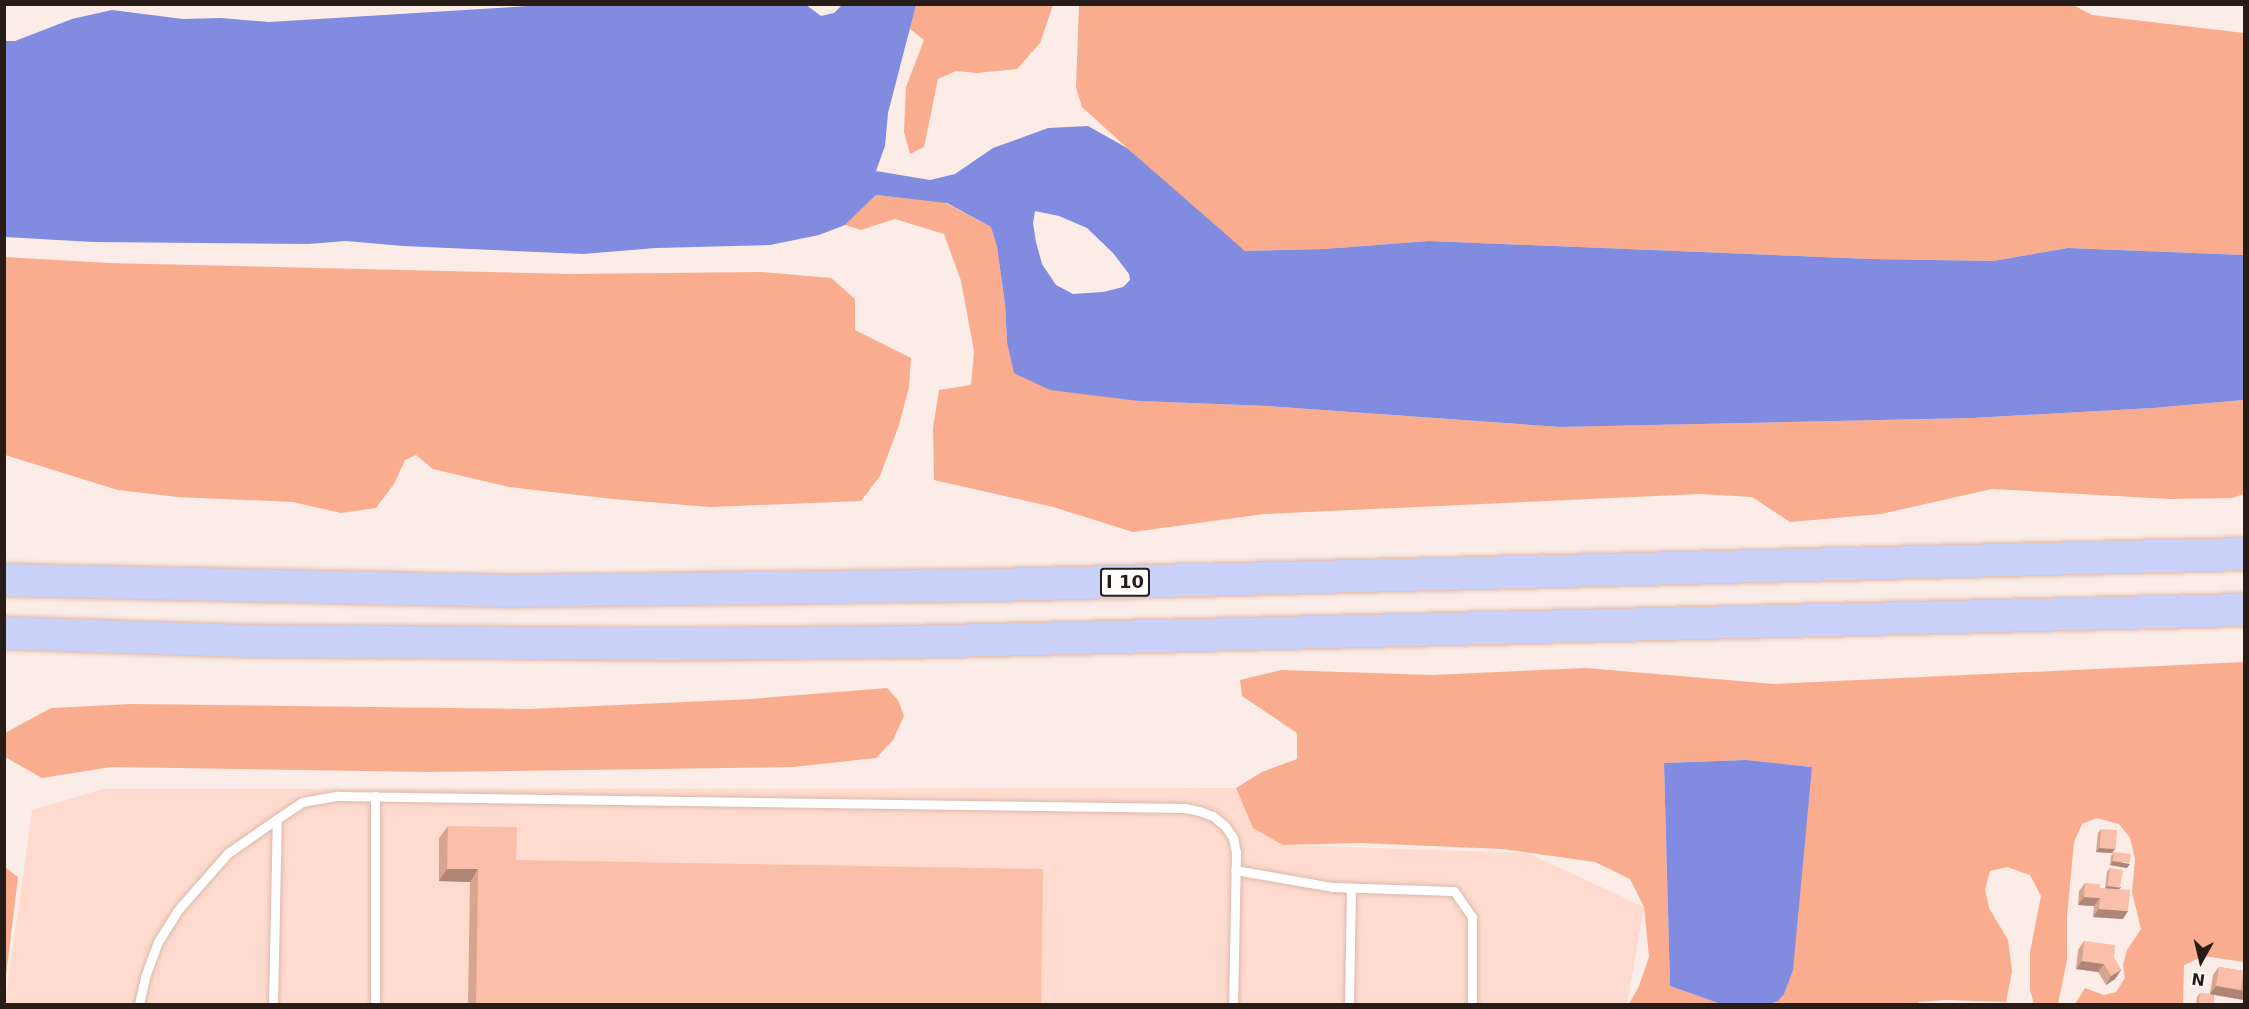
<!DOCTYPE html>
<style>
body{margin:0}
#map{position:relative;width:2249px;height:1009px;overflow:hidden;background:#fbece7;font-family:"DejaVu Sans",sans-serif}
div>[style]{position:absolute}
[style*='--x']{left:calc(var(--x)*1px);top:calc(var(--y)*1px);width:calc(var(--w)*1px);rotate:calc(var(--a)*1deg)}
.built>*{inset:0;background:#fedbce}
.forest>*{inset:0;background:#faac8e}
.water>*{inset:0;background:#818ce1}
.roads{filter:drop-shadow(0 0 2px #dbb8ab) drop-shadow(0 0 2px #dbb8ab)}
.lane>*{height:9px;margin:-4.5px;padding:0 4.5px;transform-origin:4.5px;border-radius:4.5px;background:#fff}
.highway>*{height:32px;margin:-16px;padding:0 16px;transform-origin:16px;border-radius:16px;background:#cad1f8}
.wall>*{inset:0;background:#d7a490}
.shaded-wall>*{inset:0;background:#af8676}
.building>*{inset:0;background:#fabfa8;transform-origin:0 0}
span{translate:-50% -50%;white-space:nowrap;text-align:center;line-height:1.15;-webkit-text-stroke:5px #fff;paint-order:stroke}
.shield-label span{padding:2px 4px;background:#fff;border:2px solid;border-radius:4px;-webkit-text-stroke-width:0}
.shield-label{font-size:18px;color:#281c17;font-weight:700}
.frame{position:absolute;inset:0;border:6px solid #281c17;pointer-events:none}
.north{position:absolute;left:2171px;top:931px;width:60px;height:60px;-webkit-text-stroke:4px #fff;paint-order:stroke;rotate:188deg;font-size:16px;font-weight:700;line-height:24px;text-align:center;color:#281c17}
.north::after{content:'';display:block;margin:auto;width:21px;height:27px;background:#281c17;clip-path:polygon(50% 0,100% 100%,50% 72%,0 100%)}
</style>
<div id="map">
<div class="built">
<div style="clip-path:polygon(1236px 788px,1283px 845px,1528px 853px,1644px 907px,1627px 1004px,5px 1004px,32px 810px,103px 789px)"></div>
</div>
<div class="forest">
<div style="clip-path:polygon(916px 5px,1053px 5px,1040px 43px,1017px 69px,977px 73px,956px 71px,938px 79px,924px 147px,910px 154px,904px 132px,906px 87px,924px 40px,909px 28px)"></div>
<div style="clip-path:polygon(1079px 5px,2073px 5px,2092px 15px,2244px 33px,2244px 255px,2068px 248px,1993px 261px,1871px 259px,1429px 241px,1324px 249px,1245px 251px,1211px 224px,1082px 107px,1076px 88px)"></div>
<div style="clip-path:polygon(876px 195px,944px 202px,991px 227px,997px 247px,1005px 304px,1007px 342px,1139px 401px,1268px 406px,1560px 427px,1973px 418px,2153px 408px,2244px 400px,2244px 494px,2232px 498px,2169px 499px,1992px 489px,1881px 514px,1790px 522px,1752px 497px,1700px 494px,1264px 514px,1133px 532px,1053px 507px,934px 480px,933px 428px,939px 390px,971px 385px,974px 351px,961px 281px,944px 234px,895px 219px,861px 230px,845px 225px)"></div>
<div style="clip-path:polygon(5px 257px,108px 263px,569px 274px,762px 272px,831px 278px,855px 299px,855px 330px,911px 358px,909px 387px,899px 425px,880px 476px,861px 501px,710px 507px,613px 499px,509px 487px,433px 469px,416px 455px,405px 460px,394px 484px,376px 508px,341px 513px,293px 502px,178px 497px,118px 490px,5px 455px)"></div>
<div style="clip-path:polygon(2244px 662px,2244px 962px,2204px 956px,2184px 965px,2183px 1004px,2075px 1004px,2085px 988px,2104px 995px,2116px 992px,2125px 978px,2123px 965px,2127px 950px,2141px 929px,2132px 892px,2135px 859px,2130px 838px,2119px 824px,2097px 818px,2082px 824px,2074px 842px,2067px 916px,2067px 960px,2058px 1004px,2034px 1004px,2030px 990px,2030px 952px,2041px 896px,2030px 875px,2007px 867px,1990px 871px,1985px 889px,1989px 908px,2008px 940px,2012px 971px,2006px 1002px,1946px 1000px,1919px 1002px,1917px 1004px,1770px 1004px,1778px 1001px,1812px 767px,1746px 760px,1664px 763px,1670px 986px,1718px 1003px,1745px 1004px,1629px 1004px,1639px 986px,1649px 957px,1644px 907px,1630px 879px,1595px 862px,1502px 849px,1361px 843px,1283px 845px,1253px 828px,1236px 788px,1262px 772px,1297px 759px,1297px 733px,1242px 696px,1240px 680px,1281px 670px,1432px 675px,1586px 668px,1774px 684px)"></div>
<div style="clip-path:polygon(887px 688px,898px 700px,904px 716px,893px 740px,876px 758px,793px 767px,428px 772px,111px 767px,42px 778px,5px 757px,5px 733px,51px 708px,132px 704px,530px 709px,751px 699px)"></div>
<div style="clip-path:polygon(5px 867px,18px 877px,5px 984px)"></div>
</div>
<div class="water">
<div style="clip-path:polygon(evenodd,563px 4px,805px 4px,821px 16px,834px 13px,842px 5px,916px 5px,888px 113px,885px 146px,876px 171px,930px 180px,955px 174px,993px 148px,1048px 128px,1088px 126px,1127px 148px,1245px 251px,1324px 249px,1429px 241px,1871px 259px,1993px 261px,2068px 248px,2244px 255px,2244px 400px,2153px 408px,1973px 418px,1560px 427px,1268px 406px,1139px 401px,1050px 390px,1014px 373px,1007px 342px,1005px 304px,997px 247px,991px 227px,947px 203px,876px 195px,845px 225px,819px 235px,770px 245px,656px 248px,583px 254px,403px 246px,346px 241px,308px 244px,93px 242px,5px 237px,5px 41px,15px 41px,72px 19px,112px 10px,183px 19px,221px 18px,269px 22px,563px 4px,1035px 211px,1059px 216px,1087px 228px,1113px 253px,1129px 274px,1130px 280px,1123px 287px,1103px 292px,1073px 294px,1056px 285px,1042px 264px,1036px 242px,1033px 223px,1035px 211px)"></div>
<div style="clip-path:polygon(1746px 760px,1812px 767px,1793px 970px,1784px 994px,1778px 1001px,1770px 1004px,1718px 1003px,1670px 986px,1664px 763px)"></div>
</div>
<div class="roads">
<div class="lane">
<div style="--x:375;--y:796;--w:208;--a:90"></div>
<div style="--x:1235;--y:870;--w:98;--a:9.9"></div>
<div style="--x:1332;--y:887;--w:122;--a:1.9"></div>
<div style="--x:1454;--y:891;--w:32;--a:55"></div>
<div style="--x:1472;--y:917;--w:87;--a:90"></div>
<div style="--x:139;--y:1004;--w:28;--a:-77"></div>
<div style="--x:145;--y:977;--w:37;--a:-70"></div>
<div style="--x:158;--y:942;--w:36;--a:-58"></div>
<div style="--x:177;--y:911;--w:77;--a:-48.7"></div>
<div style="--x:228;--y:853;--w:60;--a:-34.8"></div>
<div style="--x:273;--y:1004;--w:185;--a:-88.8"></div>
<div style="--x:277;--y:819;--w:30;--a:-34"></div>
<div style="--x:302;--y:802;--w:36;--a:-10"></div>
<div style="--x:337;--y:796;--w:848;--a:0.81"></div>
<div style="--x:1185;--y:808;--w:14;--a:12"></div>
<div style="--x:1199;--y:811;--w:15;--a:20"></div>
<div style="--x:1213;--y:816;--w:16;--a:40"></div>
<div style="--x:1225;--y:826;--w:14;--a:56"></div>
<div style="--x:1233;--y:838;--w:14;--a:78"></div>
<div style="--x:1236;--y:852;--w:152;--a:91.1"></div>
<div style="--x:1349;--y:1004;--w:116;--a:-89"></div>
</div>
<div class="highway">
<div style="--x:4;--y:580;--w:506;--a:1.25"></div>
<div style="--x:510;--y:591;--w:484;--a:-0.7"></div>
<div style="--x:994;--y:585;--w:1250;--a:-1.42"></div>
<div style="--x:4;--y:633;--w:245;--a:1.9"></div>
<div style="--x:249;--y:641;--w:420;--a:0.4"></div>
<div style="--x:669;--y:644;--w:235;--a:-0.5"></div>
<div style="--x:904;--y:642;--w:1340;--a:-1.37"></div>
</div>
</div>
<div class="wall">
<div style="clip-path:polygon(448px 826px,516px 860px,1041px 1005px,468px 1005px,470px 882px,439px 881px,439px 838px)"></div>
<div style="clip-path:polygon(2101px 829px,2115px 849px,2112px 853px,2096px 852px,2098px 833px)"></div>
<div style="clip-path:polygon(2114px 852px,2127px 868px,2110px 865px,2111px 856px)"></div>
<div style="clip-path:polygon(2110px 868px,2119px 890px,2123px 919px,2093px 917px,2094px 906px,2078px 905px,2079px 891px,2085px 883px,2100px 888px,2105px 889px,2107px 872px)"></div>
<div style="clip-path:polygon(2084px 941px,2114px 958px,2121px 970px,2115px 979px,2106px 985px,2098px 972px,2076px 969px,2078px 950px)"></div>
<div style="clip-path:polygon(2219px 967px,2244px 971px,2244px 1000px,2214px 995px,2213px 1005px,2196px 1005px,2197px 997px,2200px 993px,2210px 994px,2213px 975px)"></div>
</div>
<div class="shaded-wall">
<div style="clip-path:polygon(2099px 848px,2115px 849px,2112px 853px,2096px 852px)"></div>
<div style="clip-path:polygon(2113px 861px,2130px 864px,2127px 868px,2110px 865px)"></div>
<div style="clip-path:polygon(447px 869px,478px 869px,470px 882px,439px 881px)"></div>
<div style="clip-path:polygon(2107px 886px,2121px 887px,2118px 891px,2104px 890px)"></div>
<div style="clip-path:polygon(2084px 897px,2100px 898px,2094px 906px,2078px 905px)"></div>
<div style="clip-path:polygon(2099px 909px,2128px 911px,2123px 919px,2093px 917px)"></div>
<div style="clip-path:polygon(2082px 961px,2104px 964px,2098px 972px,2076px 969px)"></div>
<div style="clip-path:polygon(2121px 970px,2115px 979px,2106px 985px,2111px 976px)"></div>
<div style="clip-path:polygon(2216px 986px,2244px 991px,2244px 1000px,2210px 994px)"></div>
</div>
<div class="building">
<div style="clip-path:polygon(448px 826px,517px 827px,516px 860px,1043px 869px,1041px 1005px,476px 1005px,478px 869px,447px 869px)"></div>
<div style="left:2101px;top:829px;width:16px;height:19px;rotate:4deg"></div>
<div style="left:2114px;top:852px;width:17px;height:9px;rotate:7deg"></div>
<div style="left:2110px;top:868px;width:13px;height:18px;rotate:9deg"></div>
<div style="clip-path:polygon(2085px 883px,2100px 884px,2100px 888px,2130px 890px,2128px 911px,2099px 909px,2100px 898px,2084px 897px)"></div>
<div style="clip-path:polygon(2084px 941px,2115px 945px,2114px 958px,2121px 970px,2111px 976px,2104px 964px,2082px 961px)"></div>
<div style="left:2219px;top:967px;width:25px;height:19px;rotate:9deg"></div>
<div style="clip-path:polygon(2200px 993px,2214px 995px,2213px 1005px,2198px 1005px)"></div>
</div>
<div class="shield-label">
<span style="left:1125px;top:582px">I 10</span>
</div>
<div class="frame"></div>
<div class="north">N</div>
</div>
